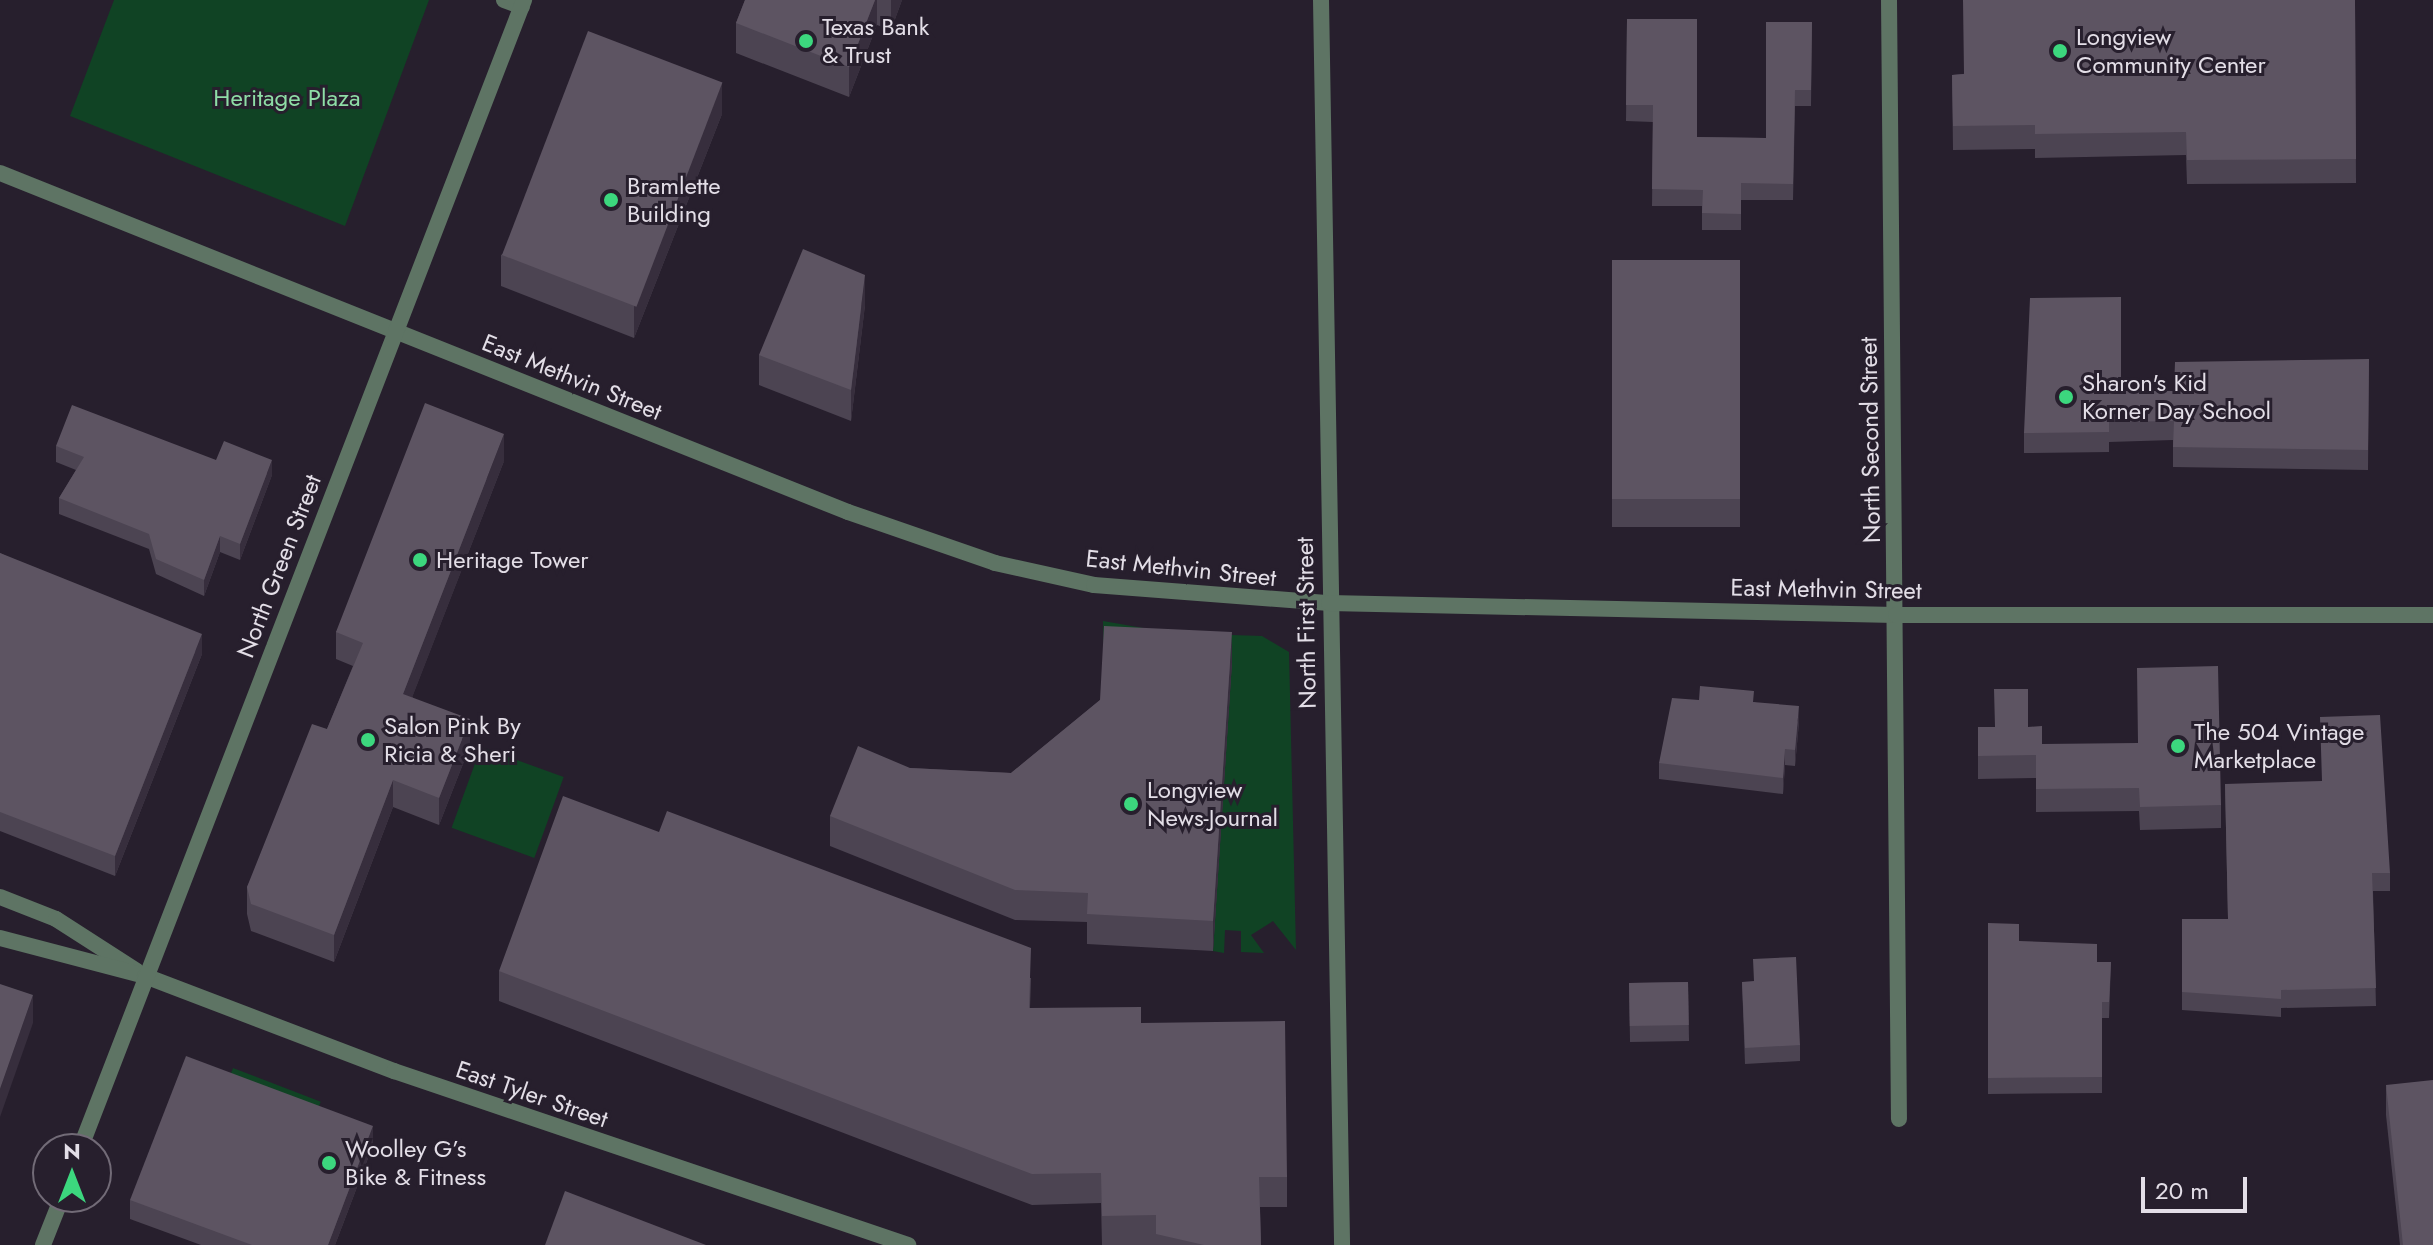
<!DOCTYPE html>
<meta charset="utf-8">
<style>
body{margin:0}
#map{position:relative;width:2433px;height:1245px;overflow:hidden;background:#271f2d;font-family:Jost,sans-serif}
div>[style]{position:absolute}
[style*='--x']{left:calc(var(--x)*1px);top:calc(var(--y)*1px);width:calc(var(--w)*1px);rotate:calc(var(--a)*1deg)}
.green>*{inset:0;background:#104324;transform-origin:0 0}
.minor>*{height:16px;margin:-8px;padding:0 8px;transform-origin:8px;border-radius:8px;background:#5e7464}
.tertiary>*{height:16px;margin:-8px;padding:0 8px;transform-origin:8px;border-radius:8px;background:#5e7464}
.wall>*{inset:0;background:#4c4452;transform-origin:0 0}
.shaded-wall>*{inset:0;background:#372e3d}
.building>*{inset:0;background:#5d5462;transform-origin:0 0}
.dots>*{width:22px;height:22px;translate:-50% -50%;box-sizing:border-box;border:4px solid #271f2d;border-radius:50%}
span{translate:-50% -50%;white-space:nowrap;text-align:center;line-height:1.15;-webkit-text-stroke:6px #271f2d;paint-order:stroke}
.poi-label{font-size:24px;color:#e3dee7}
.left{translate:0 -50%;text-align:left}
.park-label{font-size:24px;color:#8edda6}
.street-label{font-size:24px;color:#e3dee7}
.north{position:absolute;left:32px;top:1133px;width:80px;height:80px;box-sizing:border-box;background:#271f2d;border:2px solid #726b77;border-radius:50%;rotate:0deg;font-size:22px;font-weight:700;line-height:32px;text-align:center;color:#e3dee7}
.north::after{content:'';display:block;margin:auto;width:28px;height:36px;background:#3cd77e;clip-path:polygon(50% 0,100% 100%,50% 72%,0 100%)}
.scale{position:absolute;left:2141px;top:1177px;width:106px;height:36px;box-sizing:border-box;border:4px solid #e3dee7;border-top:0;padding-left:10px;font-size:24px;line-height:28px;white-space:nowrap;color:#e3dee7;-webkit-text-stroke:6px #271f2d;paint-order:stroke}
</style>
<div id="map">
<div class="green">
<div style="clip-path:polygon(114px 0,429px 0,345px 226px,70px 116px)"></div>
<div style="clip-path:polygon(1103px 621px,1172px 633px,1262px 636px,1289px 652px,1296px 950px,1273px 921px,1251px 935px,1264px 953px,1241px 952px,1241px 931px,1225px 930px,1224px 953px,1213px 951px,1232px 662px,1104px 655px)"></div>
<div style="left:481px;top:747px;width:88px;height:86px;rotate:20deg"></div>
<div style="left:233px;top:1068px;width:94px;height:11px;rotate:21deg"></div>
</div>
<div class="minor">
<div style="--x:504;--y:0;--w:19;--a:21"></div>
<div style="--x:1321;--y:0;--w:1245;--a:89.03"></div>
<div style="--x:1889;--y:0;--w:1119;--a:89.49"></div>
<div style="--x:0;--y:173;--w:913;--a:21.79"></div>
<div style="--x:848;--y:512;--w:156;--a:19.1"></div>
<div style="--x:995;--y:563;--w:101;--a:12.5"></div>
<div style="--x:1094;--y:585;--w:236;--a:4.4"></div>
<div style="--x:1329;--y:603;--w:567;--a:1.21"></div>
<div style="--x:1896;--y:615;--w:537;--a:0"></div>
<div style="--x:0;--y:897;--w:60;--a:21.4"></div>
<div style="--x:56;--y:919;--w:96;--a:32.7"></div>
<div style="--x:0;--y:938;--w:150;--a:14.7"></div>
<div style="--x:145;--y:976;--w:267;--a:20.9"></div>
<div style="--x:394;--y:1071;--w:543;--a:18.7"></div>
</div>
<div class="tertiary">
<div style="--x:80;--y:1149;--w:1232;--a:-68.87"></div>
<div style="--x:43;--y:1245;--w:52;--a:-68.4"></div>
</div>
<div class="wall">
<div style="clip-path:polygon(745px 0,902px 0,891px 30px,877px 25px,849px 97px,736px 53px,736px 23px)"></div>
<div style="clip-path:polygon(2355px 0,2356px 183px,2187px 184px,2186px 155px,2035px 158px,2035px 149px,1953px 150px,1952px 75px,1963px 74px)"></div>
<div style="clip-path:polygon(1627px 19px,1697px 137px,1766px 138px,1812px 22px,1811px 106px,1795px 106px,1793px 200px,1741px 200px,1741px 230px,1702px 230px,1702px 206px,1652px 206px,1653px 122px,1626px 121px)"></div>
<div style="clip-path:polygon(722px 114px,634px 338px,501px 286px,501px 255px)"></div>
<div style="left:1740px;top:260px;width:267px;height:128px;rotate:90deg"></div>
<div style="clip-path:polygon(865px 305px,851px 421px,759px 385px,759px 355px)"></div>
<div style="clip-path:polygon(2369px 359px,2368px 470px,2173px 467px,2173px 440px,2109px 442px,2109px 452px,2024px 453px,2024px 433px,2121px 391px,2174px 391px)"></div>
<div style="clip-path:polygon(56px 446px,216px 460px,272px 475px,240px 560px,220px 552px,204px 596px,156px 574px,149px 549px,59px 514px,59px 498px,76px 470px,56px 462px)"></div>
<div style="clip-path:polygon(504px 461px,412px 697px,470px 746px,439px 825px,393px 807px,334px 962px,251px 931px,247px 914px,247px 887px,327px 729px,353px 666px,336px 659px,336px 632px)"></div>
<div style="clip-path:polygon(0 553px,202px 654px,115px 876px,0 831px)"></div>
<div style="clip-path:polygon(1232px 662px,1213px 951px,1087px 944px,1087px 922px,1015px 920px,830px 846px,830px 816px,910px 768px,1011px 773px,1100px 700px)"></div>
<div style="clip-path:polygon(1754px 702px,1799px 722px,1795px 766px,1785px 765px,1783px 794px,1659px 779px,1659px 763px)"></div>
<div style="clip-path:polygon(1978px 727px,2028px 727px,2042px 744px,2221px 805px,2221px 828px,2140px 830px,2139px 811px,2036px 812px,2036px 778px,1978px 779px)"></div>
<div style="clip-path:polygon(2225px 784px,2390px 873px,2390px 891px,2373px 891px,2376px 1006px,2281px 1008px,2281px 1017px,2182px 1010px,2182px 919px,2228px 919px)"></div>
<div style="clip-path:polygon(1988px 923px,2019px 941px,2097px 962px,2111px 962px,2109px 1018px,2102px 1018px,2102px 1093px,1988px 1094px)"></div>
<div style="clip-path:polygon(499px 971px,1031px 978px,1030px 1008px,1141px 1023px,1287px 1177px,1287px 1207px,1260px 1207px,1261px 1245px,1102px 1245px,1101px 1203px,1032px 1205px,499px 1001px)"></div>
<div style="left:1688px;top:982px;width:59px;height:59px;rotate:89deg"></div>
<div style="clip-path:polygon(1742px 982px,1800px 1045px,1800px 1061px,1745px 1064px)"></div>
<div style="clip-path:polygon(2386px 1085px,2433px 1245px,2400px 1245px,2386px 1115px)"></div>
<div style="clip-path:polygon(373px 1145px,335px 1245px,201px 1245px,130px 1219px,130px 1200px)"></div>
</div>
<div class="shaded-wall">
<div style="clip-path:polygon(875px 0,877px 0,877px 25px,849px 97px,849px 67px)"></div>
<div style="clip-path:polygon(891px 0,902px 0,891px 30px)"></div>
<div style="clip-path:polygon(722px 83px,722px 114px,634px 338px,634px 307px)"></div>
<div style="clip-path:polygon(865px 275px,865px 305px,851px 421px,851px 390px)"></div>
<div style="clip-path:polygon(504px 434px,504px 461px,403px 721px,403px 694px)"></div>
<div style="clip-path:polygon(272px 460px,272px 475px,240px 560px,240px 544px)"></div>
<div style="clip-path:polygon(220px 536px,220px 552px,204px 596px,204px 580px)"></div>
<div style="clip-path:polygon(1232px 632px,1232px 662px,1213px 951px,1213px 921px)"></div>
<div style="clip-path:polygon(202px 634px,202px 654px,115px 876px,115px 856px)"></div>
<div style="clip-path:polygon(1799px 706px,1799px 722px,1795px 766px,1795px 750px)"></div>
<div style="clip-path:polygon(470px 719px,470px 746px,439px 825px,439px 798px)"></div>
<div style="clip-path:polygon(1785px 749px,1785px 765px,1783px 794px,1783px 778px)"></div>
<div style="clip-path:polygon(393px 780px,393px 807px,334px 962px,334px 935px)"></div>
<div style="clip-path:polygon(33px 995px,33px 1023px,0 1117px,0 1089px)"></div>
<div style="clip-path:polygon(373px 1126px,373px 1145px,335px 1245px,328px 1245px)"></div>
</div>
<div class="building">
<div style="clip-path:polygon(745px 0,875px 0,849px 67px,736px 23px)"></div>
<div style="clip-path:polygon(1963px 0,2355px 0,2356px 159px,2187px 160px,2186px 132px,2035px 134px,2035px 125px,1953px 126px,1952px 75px,1964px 74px)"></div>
<div style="clip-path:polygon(1627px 19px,1697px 19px,1697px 137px,1766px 138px,1766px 22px,1812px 22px,1811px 90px,1795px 90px,1793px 184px,1741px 183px,1741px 214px,1702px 213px,1703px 190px,1652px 189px,1653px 105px,1626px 105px)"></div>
<div style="left:588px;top:31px;width:144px;height:240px;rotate:21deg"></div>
<div style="clip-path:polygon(803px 249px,865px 275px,851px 390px,759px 355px)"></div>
<div style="left:1740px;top:260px;width:239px;height:128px;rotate:90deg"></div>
<div style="clip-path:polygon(2121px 297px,2121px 391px,2174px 391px,2175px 362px,2369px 359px,2368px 450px,2173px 447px,2174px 421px,2109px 422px,2109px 432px,2024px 433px,2030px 298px)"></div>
<div style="clip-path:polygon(425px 403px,504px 434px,403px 694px,470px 719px,439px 798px,393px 780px,334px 935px,251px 904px,247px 887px,312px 724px,327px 729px,363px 643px,336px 632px)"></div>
<div style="clip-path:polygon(72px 405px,216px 460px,224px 441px,272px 460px,240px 544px,220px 536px,204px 580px,156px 559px,149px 534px,59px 498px,84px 457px,56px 446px)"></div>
<div style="clip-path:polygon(0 553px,202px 634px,115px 856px,0 812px)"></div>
<div style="clip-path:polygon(1104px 626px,1232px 632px,1213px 921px,1087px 914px,1088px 893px,1015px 890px,830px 816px,858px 746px,910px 768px,1011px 773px,1100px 700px)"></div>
<div style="clip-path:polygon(2218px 666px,2221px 805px,2140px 807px,2139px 788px,2036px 789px,2036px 755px,1978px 756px,1978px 727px,1995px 727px,1994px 689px,2028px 689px,2028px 727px,2042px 726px,2042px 744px,2138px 743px,2137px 668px)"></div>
<div style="clip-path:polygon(1700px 686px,1754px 691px,1753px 702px,1799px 706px,1795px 750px,1785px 749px,1783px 778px,1659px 763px,1672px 698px,1699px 700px)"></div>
<div style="clip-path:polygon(2380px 715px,2390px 873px,2372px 873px,2376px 988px,2281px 990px,2281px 999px,2182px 992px,2182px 919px,2228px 919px,2225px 784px,2322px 781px,2320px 717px)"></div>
<div style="clip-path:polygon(563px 796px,659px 832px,667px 811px,1031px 948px,1029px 1008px,1141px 1007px,1141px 1023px,1285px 1021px,1287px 1177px,1259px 1177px,1261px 1245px,1204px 1245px,1156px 1234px,1156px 1215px,1102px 1216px,1101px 1173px,1032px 1174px,499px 971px)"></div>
<div style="clip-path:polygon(1988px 923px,2019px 924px,2019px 941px,2097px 944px,2097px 962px,2111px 962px,2109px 1002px,2102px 1002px,2102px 1077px,1988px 1078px)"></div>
<div style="clip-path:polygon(1796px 957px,1800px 1045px,1745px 1048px,1742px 982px,1754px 981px,1753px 959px)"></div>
<div style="left:1688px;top:982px;width:43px;height:59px;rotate:89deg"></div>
<div style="clip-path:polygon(0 984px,33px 995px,0 1089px)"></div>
<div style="clip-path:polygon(186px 1056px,373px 1126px,328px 1245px,252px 1245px,130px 1200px)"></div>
<div style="clip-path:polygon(2433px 1080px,2433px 1245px,2403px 1245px,2386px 1085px)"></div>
<div style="clip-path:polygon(565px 1191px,706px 1245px,545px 1245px)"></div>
</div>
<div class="dots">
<div style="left:806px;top:41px;background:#3cd77e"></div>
<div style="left:2060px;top:51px;background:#3cd77e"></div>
<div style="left:611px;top:200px;background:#3cd77e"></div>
<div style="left:2066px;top:397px;background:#3cd77e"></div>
<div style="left:420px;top:560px;background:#3cd77e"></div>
<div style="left:368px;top:740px;background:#3cd77e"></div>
<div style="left:2178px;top:746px;background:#3cd77e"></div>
<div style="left:1131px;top:804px;background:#3cd77e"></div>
<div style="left:329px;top:1163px;background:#3cd77e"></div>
</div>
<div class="poi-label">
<span class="left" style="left:822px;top:41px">Texas Bank<br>&amp; Trust</span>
<span class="left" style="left:2076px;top:51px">Longview<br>Community Center</span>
<span class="left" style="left:627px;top:200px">Bramlette<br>Building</span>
<span class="left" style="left:2082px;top:397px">Sharon's Kid<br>Korner Day School</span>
<span class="left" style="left:436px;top:560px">Heritage Tower</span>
<span class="left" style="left:384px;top:740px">Salon Pink By<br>Ricia &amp; Sheri</span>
<span class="left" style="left:2194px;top:746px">The 504 Vintage<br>Marketplace</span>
<span class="left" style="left:1147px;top:804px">Longview<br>News-Journal</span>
<span class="left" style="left:345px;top:1163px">Woolley G’s<br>Bike &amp; Fitness</span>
</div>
<div class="park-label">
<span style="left:287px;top:98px">Heritage Plaza</span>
</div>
<div class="street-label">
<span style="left:572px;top:377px;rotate:22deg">East Methvin Street</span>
<span style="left:1870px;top:440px;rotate:-91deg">North Second Street</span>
<span style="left:279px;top:566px;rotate:-69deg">North Green Street</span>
<span style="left:1181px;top:568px;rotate:6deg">East Methvin Street</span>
<span style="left:1826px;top:589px;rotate:1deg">East Methvin Street</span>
<span style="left:1306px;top:623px;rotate:-91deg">North First Street</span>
<span style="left:532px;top:1094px;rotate:19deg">East Tyler Street</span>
</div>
<div class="north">N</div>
<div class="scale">20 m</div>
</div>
